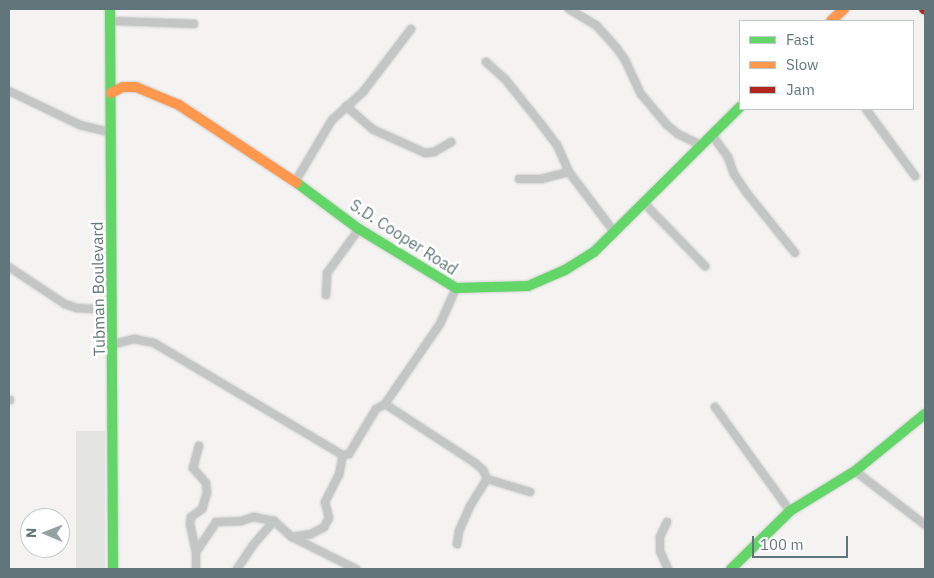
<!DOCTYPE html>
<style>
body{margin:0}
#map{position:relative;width:934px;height:578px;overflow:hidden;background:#f4f3f2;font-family:"IBM Plex Sans",sans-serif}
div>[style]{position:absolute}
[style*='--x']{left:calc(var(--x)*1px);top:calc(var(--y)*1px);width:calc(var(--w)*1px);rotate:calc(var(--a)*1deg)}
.built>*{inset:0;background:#e4e4e3;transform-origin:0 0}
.roads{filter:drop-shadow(0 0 1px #cfd0d0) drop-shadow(0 0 1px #cfd0d0)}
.street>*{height:8px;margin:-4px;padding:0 4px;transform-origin:4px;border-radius:4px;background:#c4c6c6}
.fast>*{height:10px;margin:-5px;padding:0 5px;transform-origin:5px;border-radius:5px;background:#63d668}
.slow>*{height:10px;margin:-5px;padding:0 5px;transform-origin:5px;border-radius:5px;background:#ff974d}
.jam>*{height:10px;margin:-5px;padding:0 5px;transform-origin:5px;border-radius:5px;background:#b3261e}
span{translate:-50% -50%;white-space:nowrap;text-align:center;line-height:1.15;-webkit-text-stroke:5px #fff;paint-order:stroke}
.street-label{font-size:16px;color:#61767a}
.frame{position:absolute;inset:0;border:10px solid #61767a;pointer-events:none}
.legend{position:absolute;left:739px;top:20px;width:175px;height:90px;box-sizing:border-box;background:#fff;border:1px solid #c0c8ca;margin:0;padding:6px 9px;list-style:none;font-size:15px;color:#61767a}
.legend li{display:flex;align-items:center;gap:10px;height:25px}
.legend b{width:25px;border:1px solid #c0c8ca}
.north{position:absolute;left:20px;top:508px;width:50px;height:50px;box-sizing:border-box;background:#fff;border:1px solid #c0c8ca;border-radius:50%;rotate:271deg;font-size:14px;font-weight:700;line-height:20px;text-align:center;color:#61767a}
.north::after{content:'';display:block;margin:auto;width:18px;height:22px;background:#94a2a4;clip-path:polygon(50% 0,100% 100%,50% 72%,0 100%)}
.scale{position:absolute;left:752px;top:536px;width:96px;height:22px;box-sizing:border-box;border:2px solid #61767a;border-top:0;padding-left:6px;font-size:15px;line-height:18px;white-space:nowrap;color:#61767a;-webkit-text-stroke:4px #fff;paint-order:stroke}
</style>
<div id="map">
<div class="built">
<div style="left:76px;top:431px;width:29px;height:138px"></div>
</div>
<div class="roads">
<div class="street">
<div style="--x:569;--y:9;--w:31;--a:31"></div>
<div style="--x:596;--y:25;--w:30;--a:48"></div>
<div style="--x:616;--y:47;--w:16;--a:55"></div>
<div style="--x:625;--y:60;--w:38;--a:65"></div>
<div style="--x:641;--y:94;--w:40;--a:50"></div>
<div style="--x:667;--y:125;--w:14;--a:39"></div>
<div style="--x:678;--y:134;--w:25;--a:26"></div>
<div style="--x:110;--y:21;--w:84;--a:2"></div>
<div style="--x:486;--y:62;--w:25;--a:42"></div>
<div style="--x:505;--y:79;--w:58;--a:51.3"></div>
<div style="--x:541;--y:124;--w:26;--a:53"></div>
<div style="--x:557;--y:145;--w:30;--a:66"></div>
<div style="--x:569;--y:172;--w:76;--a:53"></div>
<div style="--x:9;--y:91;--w:79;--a:25.6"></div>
<div style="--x:80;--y:125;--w:32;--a:14"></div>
<div style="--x:346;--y:106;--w:35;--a:41"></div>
<div style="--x:372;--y:129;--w:58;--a:24.4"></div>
<div style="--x:425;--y:153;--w:9;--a:-6"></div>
<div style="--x:434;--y:152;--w:20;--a:-30"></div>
<div style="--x:866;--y:109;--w:83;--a:53.8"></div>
<div style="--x:712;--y:135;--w:27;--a:54"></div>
<div style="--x:728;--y:157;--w:18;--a:71"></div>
<div style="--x:734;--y:174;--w:22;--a:56"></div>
<div style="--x:746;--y:192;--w:78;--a:51.2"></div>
<div style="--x:519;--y:179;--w:22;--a:0"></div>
<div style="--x:541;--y:179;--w:29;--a:-14"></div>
<div style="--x:295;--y:182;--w:72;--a:-59.2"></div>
<div style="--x:332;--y:120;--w:42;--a:-42.1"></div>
<div style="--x:363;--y:92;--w:79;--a:-52.7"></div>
<div style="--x:644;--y:203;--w:88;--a:45.9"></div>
<div style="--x:9;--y:267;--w:67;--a:33.5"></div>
<div style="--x:65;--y:304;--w:12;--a:20"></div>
<div style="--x:76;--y:308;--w:36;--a:3"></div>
<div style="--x:326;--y:295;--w:22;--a:-87"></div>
<div style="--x:327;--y:273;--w:54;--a:-54"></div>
<div style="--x:114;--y:344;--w:21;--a:-14"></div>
<div style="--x:134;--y:339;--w:20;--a:11"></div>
<div style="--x:154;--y:343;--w:220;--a:30.7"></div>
<div style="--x:343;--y:455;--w:6;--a:-9"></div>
<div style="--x:349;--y:454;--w:52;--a:-59"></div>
<div style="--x:376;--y:409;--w:10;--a:-29"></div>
<div style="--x:385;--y:404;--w:97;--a:-55.5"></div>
<div style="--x:440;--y:324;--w:39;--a:-66"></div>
<div style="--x:9;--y:400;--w:1;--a:0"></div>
<div style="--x:385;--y:404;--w:108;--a:33.2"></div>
<div style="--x:475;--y:463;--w:11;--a:41"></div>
<div style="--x:483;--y:470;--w:10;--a:66"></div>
<div style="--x:487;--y:479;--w:45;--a:16.8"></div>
<div style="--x:715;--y:407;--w:128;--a:54.2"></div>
<div style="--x:855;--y:471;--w:88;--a:37.6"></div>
<div style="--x:667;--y:522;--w:17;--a:115"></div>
<div style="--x:660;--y:537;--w:14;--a:90"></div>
<div style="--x:660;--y:551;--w:20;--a:66"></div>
<div style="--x:292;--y:537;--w:19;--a:-9"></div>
<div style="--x:311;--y:534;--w:15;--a:-28"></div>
<div style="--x:324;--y:527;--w:10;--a:-61"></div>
<div style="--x:329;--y:518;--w:16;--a:-104"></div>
<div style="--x:325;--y:502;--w:30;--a:-63"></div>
<div style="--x:339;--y:475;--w:20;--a:-79"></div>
<div style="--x:457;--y:544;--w:13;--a:-81"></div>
<div style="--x:459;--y:531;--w:27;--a:-66"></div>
<div style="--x:470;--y:506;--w:32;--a:-58"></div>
<div style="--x:196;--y:552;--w:36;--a:-56"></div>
<div style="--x:216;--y:522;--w:25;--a:-2"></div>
<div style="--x:241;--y:521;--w:14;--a:-17"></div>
<div style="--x:254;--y:517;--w:20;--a:11"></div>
<div style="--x:274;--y:521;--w:24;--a:42"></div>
<div style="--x:292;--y:537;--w:72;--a:26.6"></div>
<div style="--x:196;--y:569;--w:17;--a:-90"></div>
<div style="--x:196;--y:552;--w:29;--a:-102"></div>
<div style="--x:190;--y:524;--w:7;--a:-82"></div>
<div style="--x:191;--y:517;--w:14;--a:-36"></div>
<div style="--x:202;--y:509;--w:17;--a:-73"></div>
<div style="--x:207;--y:493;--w:10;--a:-96"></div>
<div style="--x:206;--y:483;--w:20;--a:-131"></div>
<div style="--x:193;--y:468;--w:23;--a:-75"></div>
<div style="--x:237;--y:569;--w:29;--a:-56"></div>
<div style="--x:253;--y:545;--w:32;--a:-49"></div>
</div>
<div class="fast">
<div style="--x:110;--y:9;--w:560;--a:89.69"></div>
<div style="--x:297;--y:183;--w:77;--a:36.6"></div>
<div style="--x:359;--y:229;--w:114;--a:31.3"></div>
<div style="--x:456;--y:288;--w:72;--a:-1.6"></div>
<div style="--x:528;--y:286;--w:40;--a:-23.4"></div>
<div style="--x:565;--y:270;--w:34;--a:-32"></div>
<div style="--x:594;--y:252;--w:206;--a:-44.8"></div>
<div style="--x:731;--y:569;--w:83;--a:-44.5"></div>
<div style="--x:790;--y:511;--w:76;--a:-31.6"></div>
<div style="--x:855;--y:471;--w:90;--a:-39.2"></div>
</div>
<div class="slow">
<div style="--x:831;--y:21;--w:18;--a:-43"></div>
<div style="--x:111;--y:93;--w:13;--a:-27"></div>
<div style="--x:123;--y:87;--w:13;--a:0"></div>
<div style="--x:136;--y:87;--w:47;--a:22.7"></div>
<div style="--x:179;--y:105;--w:141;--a:33.5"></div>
</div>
<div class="jam">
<div style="--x:924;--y:9;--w:1;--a:45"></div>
</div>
</div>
<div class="street-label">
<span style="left:404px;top:237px;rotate:33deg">S.D. Cooper Road</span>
<span style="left:98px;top:289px;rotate:-91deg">Tubman Boulevard</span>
</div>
<div class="frame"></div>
<ul class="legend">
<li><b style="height:6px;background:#63d668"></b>Fast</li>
<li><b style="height:6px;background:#ff974d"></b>Slow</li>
<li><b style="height:6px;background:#b3261e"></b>Jam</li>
</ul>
<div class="north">N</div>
<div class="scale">100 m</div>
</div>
